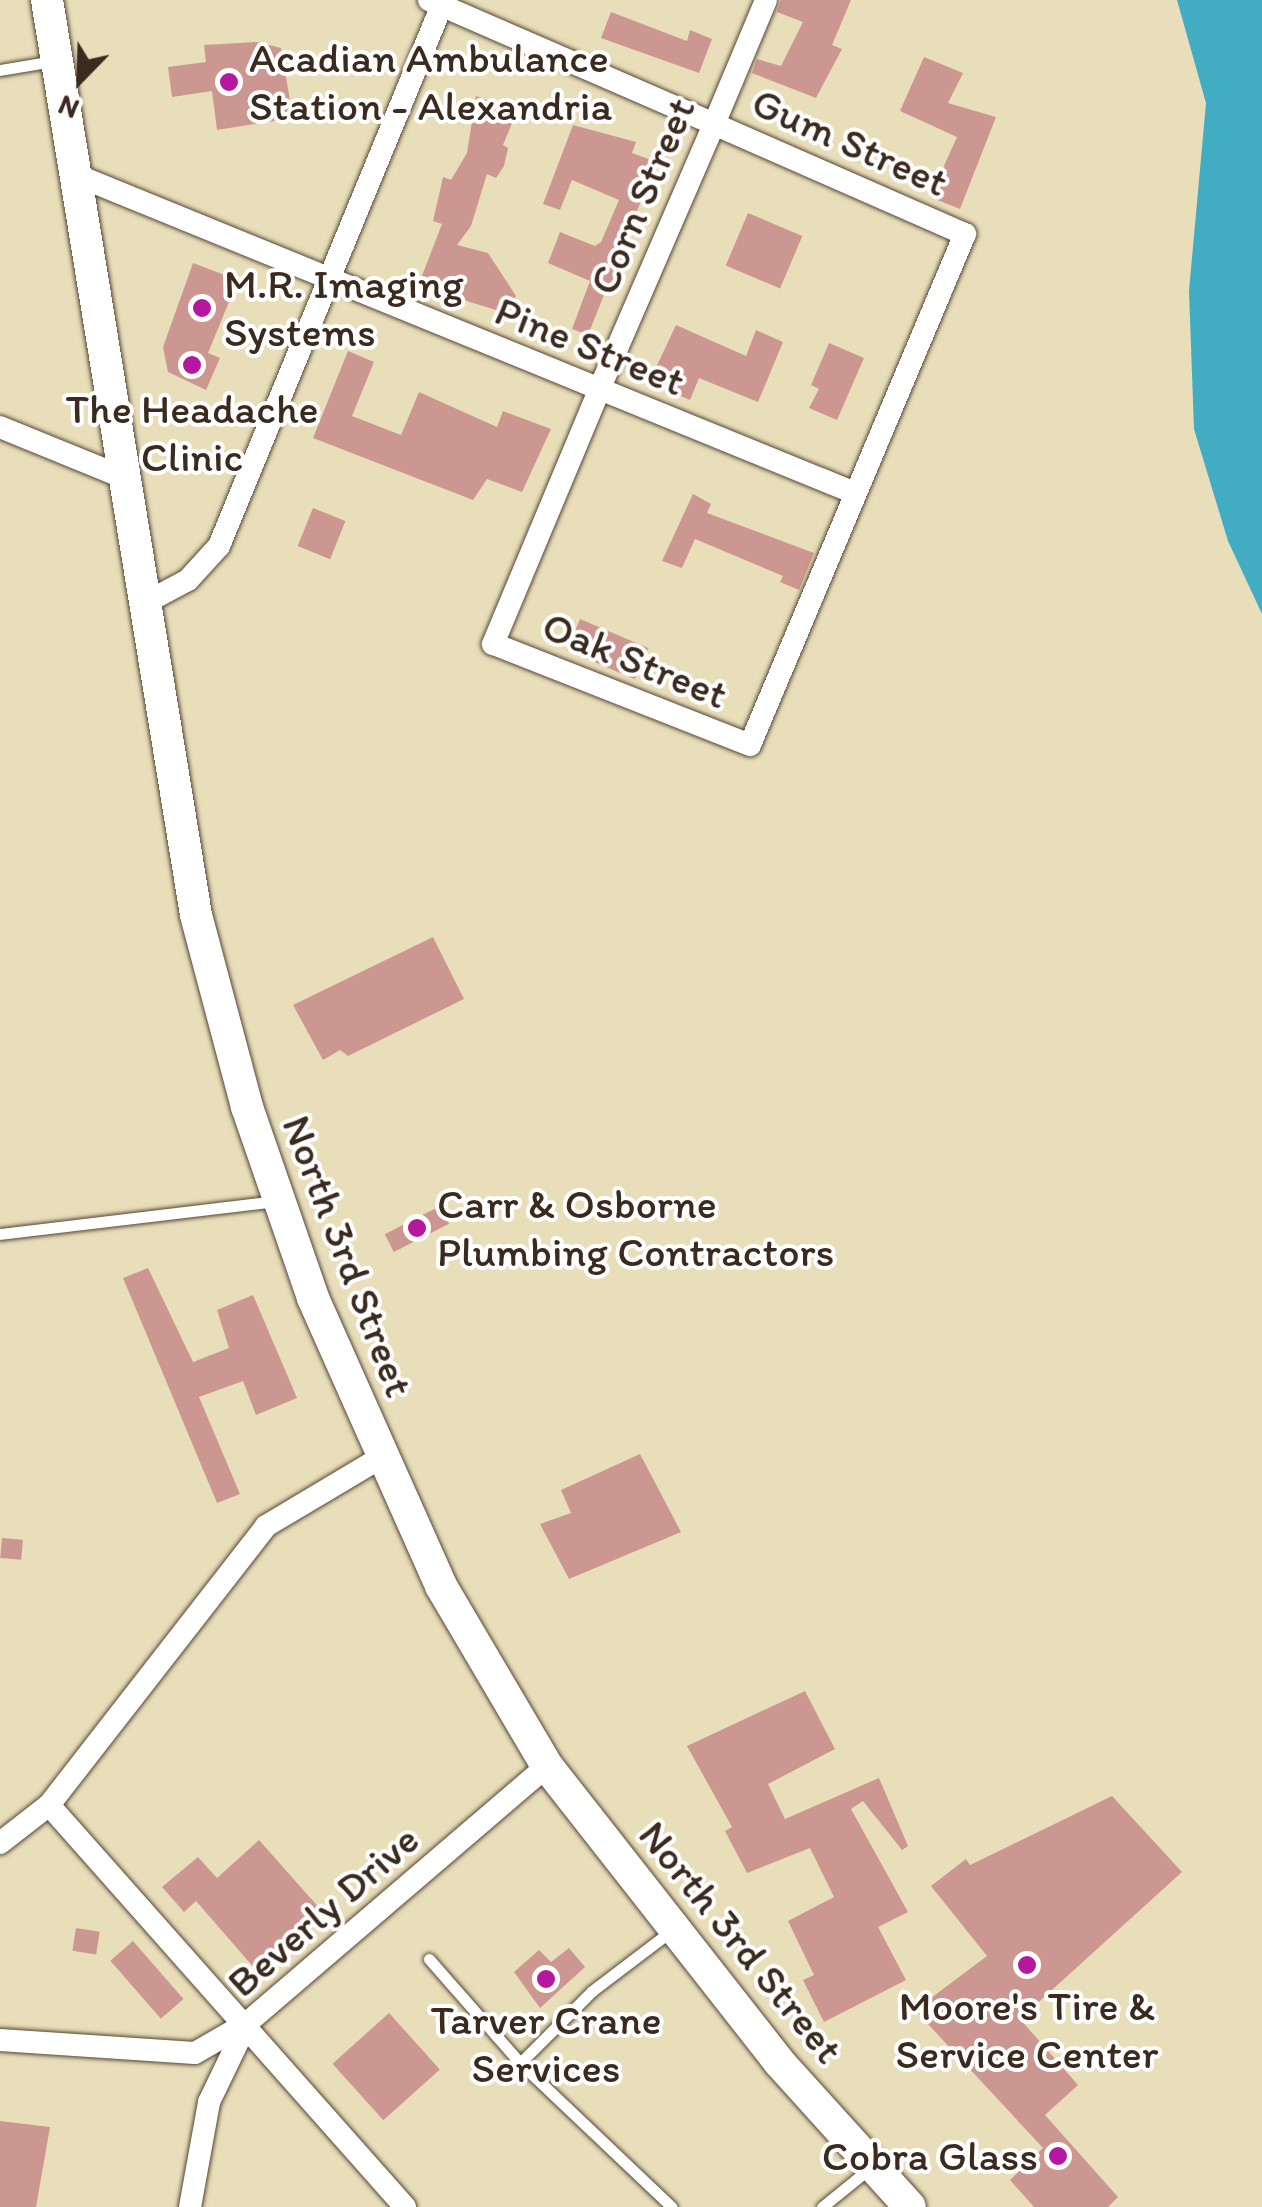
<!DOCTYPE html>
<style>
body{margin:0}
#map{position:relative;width:1262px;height:2207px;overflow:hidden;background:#e9deba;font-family:Itim,sans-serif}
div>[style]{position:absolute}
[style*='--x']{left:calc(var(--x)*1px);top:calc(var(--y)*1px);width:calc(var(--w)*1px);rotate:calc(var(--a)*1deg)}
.water>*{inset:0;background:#42acc2}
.building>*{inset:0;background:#cd9791;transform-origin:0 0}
.roads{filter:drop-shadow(0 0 2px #554535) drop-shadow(0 0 2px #554535)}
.lane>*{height:11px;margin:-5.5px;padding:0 5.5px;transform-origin:5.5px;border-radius:5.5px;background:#fff}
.street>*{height:22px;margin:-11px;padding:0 11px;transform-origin:11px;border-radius:11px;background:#fff}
.secondary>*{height:32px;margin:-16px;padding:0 16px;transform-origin:16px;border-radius:16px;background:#fff}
.dots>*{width:28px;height:28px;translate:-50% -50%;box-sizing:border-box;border:5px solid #fff;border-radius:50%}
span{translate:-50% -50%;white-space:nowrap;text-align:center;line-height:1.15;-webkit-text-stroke:8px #fff;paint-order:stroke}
.poi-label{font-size:42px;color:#3b2a1e}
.left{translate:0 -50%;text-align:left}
.right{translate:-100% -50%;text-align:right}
.street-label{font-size:42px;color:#3b2a1e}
.north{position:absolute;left:30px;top:30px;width:100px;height:100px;-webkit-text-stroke:8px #fff;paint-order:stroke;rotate:203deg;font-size:28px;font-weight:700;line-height:40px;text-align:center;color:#3b2a1e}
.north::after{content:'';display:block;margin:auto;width:35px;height:45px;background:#3b2a1e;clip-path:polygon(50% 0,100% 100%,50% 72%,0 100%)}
</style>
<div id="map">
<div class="water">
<div style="clip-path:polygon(1177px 0,1262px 0,1262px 614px,1228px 541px,1194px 429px,1189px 291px,1206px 103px)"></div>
</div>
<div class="building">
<div style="clip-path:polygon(781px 0,851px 0,832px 45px,842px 49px,816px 98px,752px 73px,757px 59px,781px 66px,803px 22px,777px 12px)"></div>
<div style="clip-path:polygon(611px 12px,687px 41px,690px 30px,712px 39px,699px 73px,601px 38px)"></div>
<div style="clip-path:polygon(257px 42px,281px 48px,293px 118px,217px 130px,212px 91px,172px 97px,168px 67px,206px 62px,204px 45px)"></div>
<div style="clip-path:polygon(924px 57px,963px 73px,948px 103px,996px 117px,960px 209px,930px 197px,957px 137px,900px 111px)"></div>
<div style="clip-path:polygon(476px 96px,517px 111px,503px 145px,508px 148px,504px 166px,496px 178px,487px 174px,471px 226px,457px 245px,488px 253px,516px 296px,509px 314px,418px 286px,442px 224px,433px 221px,443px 177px,451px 180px,467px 153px)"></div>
<div style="clip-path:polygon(573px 125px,636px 142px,632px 153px,657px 162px,621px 250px,629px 253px,626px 265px,608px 285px,588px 335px,572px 329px,590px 281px,548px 263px,560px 232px,595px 246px,601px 242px,619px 200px,572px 180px,560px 210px,543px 204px)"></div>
<div style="left:748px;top:213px;width:59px;height:57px;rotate:23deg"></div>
<div style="clip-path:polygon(193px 263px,238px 280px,208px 353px,220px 358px,206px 390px,168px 372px,163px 347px)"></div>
<div style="clip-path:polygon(676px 325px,746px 356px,756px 330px,783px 342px,758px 402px,699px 378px,690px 400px,659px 387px,663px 377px,653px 374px)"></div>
<div style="clip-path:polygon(829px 343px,864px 358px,837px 420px,809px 408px,819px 389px,811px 385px)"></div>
<div style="clip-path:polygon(348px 351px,374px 362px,352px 416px,401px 435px,419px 392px,497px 427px,503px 411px,551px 429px,522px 492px,487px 479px,473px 500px,313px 438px)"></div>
<div style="clip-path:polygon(693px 494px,711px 504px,707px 513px,814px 553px,799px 590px,780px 582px,783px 576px,695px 539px,682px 568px,662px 561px)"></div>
<div style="left:313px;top:508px;width:35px;height:41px;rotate:22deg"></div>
<div style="left:580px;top:619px;width:74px;height:34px;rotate:23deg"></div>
<div style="clip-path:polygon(433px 937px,464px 999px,348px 1056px,340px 1050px,323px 1060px,293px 1005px)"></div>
<div style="left:440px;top:1206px;width:20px;height:62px;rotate:63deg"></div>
<div style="clip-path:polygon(148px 1268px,193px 1362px,229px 1348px,217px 1310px,253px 1295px,297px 1398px,256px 1415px,243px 1381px,199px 1397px,240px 1494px,217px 1503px,123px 1278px)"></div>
<div style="clip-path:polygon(640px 1454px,681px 1532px,569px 1579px,540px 1524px,571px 1513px,561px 1490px)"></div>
<div style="left:2px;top:1538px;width:21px;height:20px;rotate:5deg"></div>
<div style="clip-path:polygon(805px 1691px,835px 1749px,768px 1784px,785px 1819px,879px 1778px,908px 1846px,902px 1850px,863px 1801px,851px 1809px,908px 1912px,878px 1927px,906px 1980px,824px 2022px,803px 1980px,814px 1975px,788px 1921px,834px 1897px,810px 1848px,747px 1873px,725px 1831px,732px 1827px,687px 1746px)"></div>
<div style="clip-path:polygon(1112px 1796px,1182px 1872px,1020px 2019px,1078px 2085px,1045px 2115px,1118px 2197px,1108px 2207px,1034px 2207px,1010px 2180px,1043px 2148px,915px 2010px,987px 1956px,931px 1886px,966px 1859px,970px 1865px)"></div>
<div style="clip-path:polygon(259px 1840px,321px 1910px,256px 1970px,196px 1901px,184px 1912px,162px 1887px,198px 1857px,217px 1878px)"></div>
<div style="left:76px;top:1928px;width:24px;height:23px;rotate:9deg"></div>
<div style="left:133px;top:1941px;width:77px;height:30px;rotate:49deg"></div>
<div style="clip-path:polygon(569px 1948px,585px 1967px,540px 2008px,514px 1972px,539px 1950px,551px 1962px)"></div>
<div style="left:389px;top:2013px;width:76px;height:76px;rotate:48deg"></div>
<div style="clip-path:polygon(0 2121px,50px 2127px,36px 2207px,0 2207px)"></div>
</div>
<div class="roads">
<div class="lane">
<div style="--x:0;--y:70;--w:54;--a:-9.6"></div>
<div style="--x:0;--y:1234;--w:277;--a:-6.8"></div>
<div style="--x:671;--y:1931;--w:99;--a:142.8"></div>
<div style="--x:592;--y:1991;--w:102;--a:135"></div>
<div style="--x:520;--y:2063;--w:209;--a:43.5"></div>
<div style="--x:429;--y:1959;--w:138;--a:48.8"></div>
<div style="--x:822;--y:2207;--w:62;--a:-39.1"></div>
</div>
<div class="street">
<div style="--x:429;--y:0;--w:311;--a:23.5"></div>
<div style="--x:714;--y:124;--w:274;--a:23.7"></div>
<div style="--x:965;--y:234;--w:554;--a:112.82"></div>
<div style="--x:750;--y:745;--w:276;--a:-158.5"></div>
<div style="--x:493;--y:644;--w:275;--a:-67.3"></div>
<div style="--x:599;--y:390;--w:290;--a:-66.6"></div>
<div style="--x:714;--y:124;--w:134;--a:-67.2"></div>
<div style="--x:76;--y:175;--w:841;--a:22.21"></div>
<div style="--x:0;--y:427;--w:130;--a:22.2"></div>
<div style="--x:141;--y:605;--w:53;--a:-28"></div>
<div style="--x:188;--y:580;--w:46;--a:-47.6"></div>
<div style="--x:219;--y:546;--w:591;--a:-67.6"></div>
<div style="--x:49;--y:1805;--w:537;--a:48.47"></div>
<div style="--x:0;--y:1843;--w:62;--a:-37.8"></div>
<div style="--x:49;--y:1805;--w:353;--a:-52.1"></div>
<div style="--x:266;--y:1526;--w:133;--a:-30.8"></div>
<div style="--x:0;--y:2040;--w:195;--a:3.8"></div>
<div style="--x:195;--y:2053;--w:60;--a:-30"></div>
<div style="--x:190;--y:2207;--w:107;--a:-79.7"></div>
<div style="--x:209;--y:2102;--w:88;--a:-64.3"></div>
<div style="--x:247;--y:2023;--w:395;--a:-40.6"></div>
</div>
<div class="secondary">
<div style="--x:47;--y:0;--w:927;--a:80.75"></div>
<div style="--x:196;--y:915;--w:199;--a:75.1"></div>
<div style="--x:247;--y:1107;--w:202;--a:70.9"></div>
<div style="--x:313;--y:1298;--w:315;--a:66"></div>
<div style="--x:441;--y:1586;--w:209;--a:59.5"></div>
<div style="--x:547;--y:1766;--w:376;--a:51.9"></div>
<div style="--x:779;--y:2062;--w:195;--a:47.9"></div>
</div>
</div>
<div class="dots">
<div style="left:229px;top:82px;background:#b5179e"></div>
<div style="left:202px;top:308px;background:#b5179e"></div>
<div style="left:192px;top:365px;background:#b5179e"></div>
<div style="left:417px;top:1228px;background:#b5179e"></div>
<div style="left:1027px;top:1965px;background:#b5179e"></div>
<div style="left:546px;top:1979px;background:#b5179e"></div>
<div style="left:1058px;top:2156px;background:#b5179e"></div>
</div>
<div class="poi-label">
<span class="left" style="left:249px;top:82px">Acadian Ambulance<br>Station - Alexandria</span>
<span class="left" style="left:224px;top:308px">M.R. Imaging<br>Systems</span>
<span style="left:192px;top:433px">The Headache<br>Clinic</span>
<span class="left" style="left:437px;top:1228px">Carr &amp; Osborne<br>Plumbing Contractors</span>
<span style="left:1027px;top:2030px">Moore's Tire &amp;<br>Service Center</span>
<span style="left:546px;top:2044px">Tarver Crane<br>Services</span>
<span class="right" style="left:1038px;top:2156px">Cobra Glass</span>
</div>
<div class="street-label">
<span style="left:850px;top:142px;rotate:24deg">Gum Street</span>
<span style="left:642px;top:196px;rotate:-67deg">Corn Street</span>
<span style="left:590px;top:346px;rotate:22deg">Pine Street</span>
<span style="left:635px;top:660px;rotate:22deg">Oak Street</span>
<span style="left:348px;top:1256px;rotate:69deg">North 3rd Street</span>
<span style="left:323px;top:1911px;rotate:-41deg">Beverly Drive</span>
<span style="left:741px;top:1942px;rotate:51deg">North 3rd Street</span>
</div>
<div class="north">N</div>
</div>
